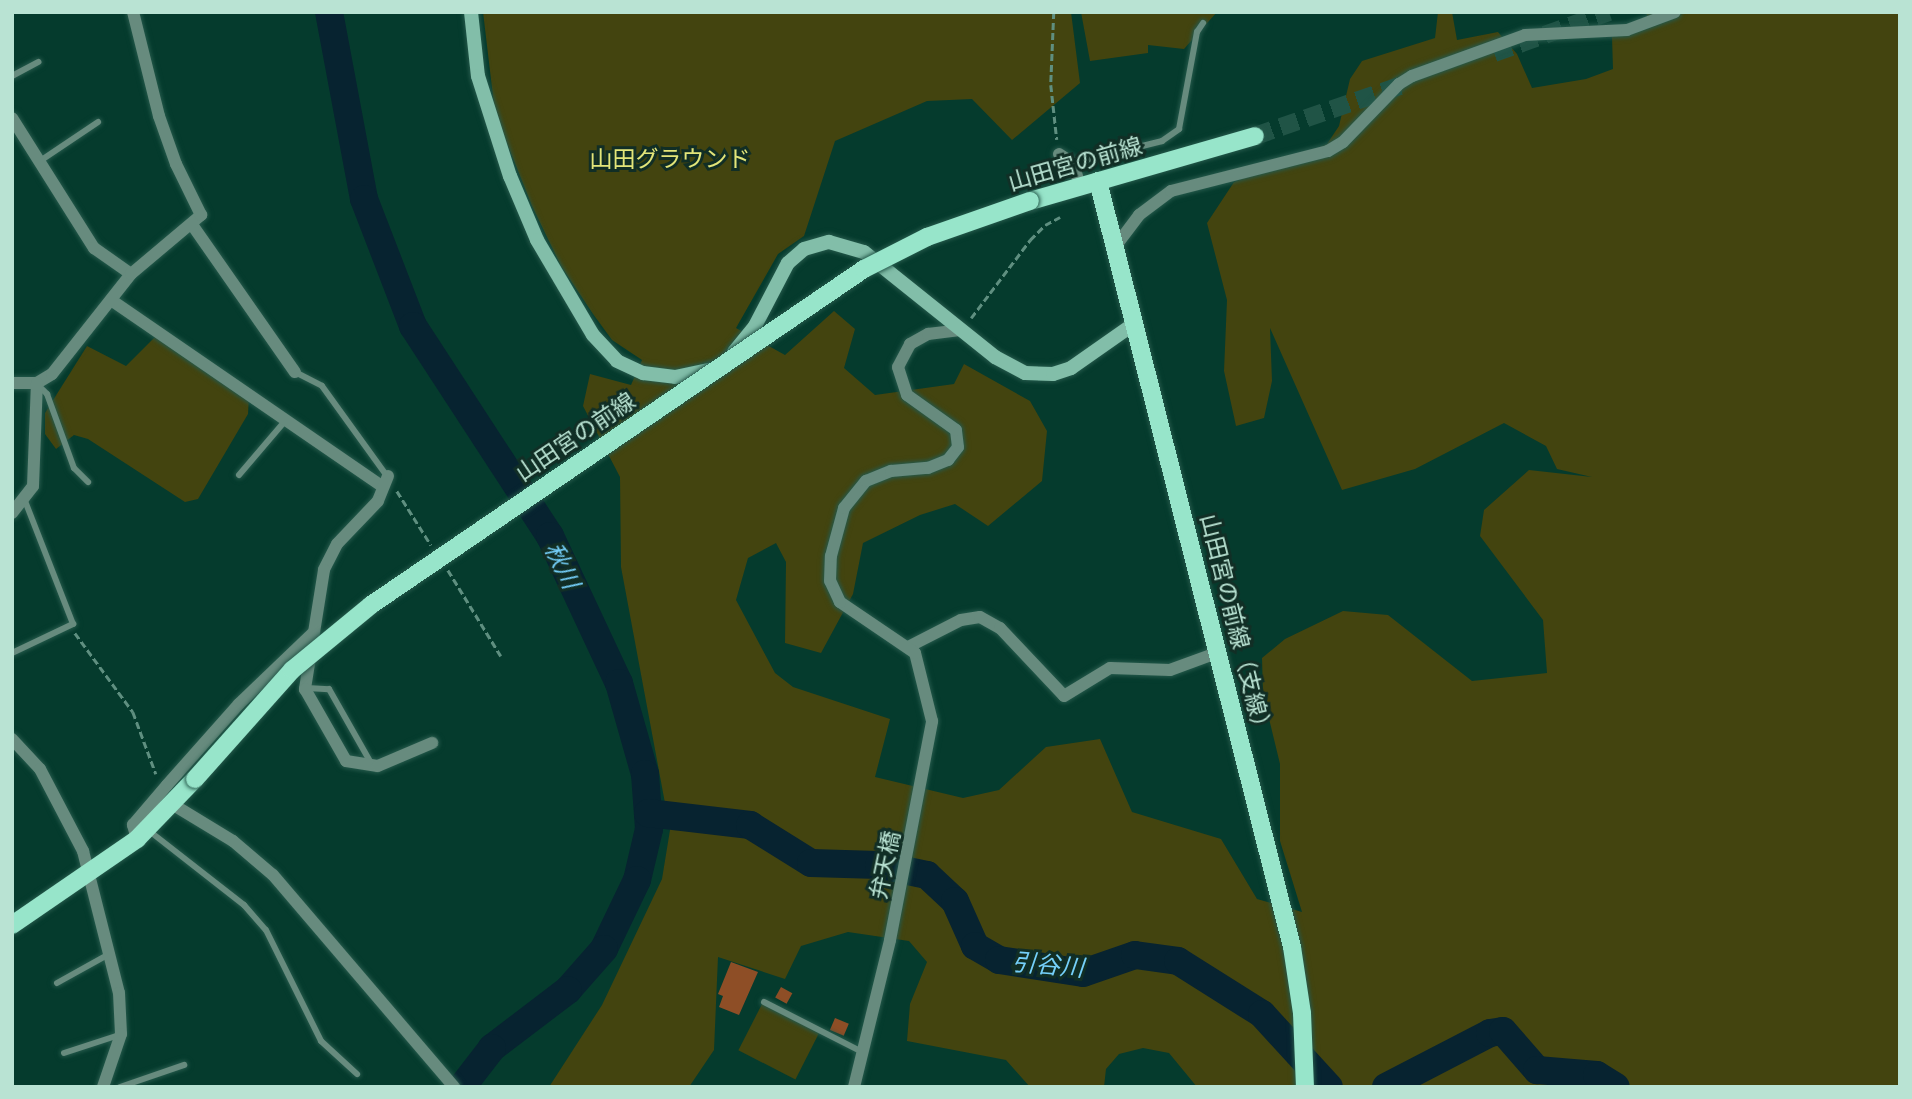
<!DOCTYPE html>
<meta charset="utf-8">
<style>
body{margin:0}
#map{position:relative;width:1912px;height:1099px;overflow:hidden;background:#053b2d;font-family:"Exo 2","Noto Sans JP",sans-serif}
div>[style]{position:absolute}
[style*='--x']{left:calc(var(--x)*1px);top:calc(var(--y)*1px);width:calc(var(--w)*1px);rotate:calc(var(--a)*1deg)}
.green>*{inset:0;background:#43440f;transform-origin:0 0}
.river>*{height:28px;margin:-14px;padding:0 14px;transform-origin:14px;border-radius:14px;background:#072330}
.building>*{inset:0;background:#8e4e26;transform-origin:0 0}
.primary-tunnel>*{height:18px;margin-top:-9px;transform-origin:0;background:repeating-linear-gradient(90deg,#205446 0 18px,transparent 0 27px)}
.path>*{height:2.5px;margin-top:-1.25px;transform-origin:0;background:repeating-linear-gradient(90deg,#5f8f80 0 7px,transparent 0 10.5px)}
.roads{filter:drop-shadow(0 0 2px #25594b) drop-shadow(0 0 2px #25594b)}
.lane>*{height:6px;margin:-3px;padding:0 3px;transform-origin:3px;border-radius:3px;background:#678b7e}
.street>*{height:12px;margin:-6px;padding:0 6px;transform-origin:6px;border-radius:6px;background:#678b7e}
.secondary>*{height:14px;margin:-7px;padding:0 7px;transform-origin:7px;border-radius:7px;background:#82bea9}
.primary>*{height:18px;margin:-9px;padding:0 9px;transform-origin:9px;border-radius:9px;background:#97e5ca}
.bridges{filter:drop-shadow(0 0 2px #25594b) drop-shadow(0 0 2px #25594b)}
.primary-bridge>*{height:18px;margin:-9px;padding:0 9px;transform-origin:9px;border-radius:9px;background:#97e5ca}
span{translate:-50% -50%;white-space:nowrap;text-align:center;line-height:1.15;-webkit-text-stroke:6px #112e25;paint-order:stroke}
.park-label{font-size:23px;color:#e3e579}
.street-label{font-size:23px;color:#b9e3d3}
.water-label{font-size:24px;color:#75d0fa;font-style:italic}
.frame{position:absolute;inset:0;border:14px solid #b9e3d3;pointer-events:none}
</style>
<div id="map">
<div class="green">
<div style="clip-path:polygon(483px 12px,1071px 12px,1080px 83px,1012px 140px,972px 99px,927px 101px,835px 141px,804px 236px,778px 254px,736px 328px,785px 355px,834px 311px,855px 329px,844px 368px,875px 395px,954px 384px,964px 364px,1030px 401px,1047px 431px,1042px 481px,988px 526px,955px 504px,920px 515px,863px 543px,853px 594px,821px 653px,785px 643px,786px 562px,776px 543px,748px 558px,736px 600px,775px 673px,793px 687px,890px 719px,875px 777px,963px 798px,999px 790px,1046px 747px,1100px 739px,1132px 812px,1221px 839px,1257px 899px,1302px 912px,1280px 841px,1280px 764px,1263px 694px,1262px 658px,1285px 639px,1343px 611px,1388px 615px,1472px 681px,1547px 673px,1543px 620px,1480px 536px,1484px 510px,1529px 470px,1592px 477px,1557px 469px,1546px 446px,1504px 423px,1415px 469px,1342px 490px,1270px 328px,1272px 381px,1264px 418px,1236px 426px,1224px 371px,1227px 300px,1207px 223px,1234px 182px,1327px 144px,1339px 126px,1350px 79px,1362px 61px,1435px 38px,1438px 12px,1452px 12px,1457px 40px,1498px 32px,1517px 54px,1532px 88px,1586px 79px,1613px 69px,1612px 37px,1650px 28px,1646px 12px,1900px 12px,1900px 1087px,1197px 1087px,1169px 1053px,1143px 1048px,1119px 1054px,1106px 1069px,1104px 1087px,1030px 1087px,1006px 1060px,907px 1041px,910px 1004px,927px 962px,909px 941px,848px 932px,801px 946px,785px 979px,718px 957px,714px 1050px,689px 1087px,549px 1087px,602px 1005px,662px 879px,670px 830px,621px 567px,620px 477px,583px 406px,590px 374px,631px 385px,642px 360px,612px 340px,593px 314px,561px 266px,532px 206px,495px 113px)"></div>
<div style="clip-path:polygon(1081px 12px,1217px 12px,1184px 49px,1148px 45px,1148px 53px,1090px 61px)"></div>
<div style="clip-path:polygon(155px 337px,249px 398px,248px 414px,198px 499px,185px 502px,88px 439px,74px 435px,56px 449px,45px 434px,45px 413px,87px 346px,126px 366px)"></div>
<div style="left:762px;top:1004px;width:64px;height:52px;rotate:27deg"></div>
</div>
<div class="river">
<div style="--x:329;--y:12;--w:190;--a:79.4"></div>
<div style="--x:364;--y:199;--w:136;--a:68.9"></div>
<div style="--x:413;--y:326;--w:251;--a:56.9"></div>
<div style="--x:550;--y:536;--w:162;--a:64.9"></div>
<div style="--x:619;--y:683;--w:95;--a:74.1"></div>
<div style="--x:645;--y:774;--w:55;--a:85.8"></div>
<div style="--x:649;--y:829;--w:52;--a:103.2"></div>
<div style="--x:637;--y:880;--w:76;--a:115.6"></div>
<div style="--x:604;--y:949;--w:55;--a:131.3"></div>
<div style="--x:568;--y:990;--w:96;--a:142.7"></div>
<div style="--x:492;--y:1048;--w:49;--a:127.6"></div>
<div style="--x:648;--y:813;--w:103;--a:6.7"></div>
<div style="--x:750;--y:825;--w:72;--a:31.9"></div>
<div style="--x:811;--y:863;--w:68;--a:1.7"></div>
<div style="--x:879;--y:865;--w:49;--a:11.8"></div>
<div style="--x:927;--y:875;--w:38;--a:43"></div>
<div style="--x:955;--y:901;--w:49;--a:66"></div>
<div style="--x:975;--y:946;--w:28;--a:30"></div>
<div style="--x:999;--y:960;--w:85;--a:8.8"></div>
<div style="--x:1083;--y:973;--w:55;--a:-19.1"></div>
<div style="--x:1135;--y:955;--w:43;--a:7.9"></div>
<div style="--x:1178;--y:961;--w:99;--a:32.2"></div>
<div style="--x:1262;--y:1014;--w:99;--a:47.5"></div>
<div style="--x:1386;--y:1087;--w:117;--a:-27.4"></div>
<div style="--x:1490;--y:1033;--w:13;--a:-9"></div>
<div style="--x:1503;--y:1031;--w:52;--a:48.9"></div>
<div style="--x:1537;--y:1070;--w:60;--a:4.8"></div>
<div style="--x:1597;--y:1075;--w:22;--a:32"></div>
</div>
<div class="building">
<div style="clip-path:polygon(731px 962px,758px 972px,739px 1015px,719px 1007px,723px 996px,718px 994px)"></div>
<div style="left:781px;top:987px;width:13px;height:12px;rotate:29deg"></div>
<div style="left:835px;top:1018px;width:15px;height:13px;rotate:23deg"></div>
</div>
<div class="primary-tunnel">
<div style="--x:1494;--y:53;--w:122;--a:-19.6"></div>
<div style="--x:1255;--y:136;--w:159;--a:-19.1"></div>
</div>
<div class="path">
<div style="--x:1054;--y:12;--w:73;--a:92.4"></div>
<div style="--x:1051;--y:85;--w:55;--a:83.8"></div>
<div style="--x:971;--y:318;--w:98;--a:-52.9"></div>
<div style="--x:1030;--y:240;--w:21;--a:-45"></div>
<div style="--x:1045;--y:225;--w:17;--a:-28"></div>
<div style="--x:397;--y:491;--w:64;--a:57.8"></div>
<div style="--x:448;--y:570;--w:101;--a:58.4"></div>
<div style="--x:75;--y:633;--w:98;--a:53.7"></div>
<div style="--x:133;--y:712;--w:66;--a:69.6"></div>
</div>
<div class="roads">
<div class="lane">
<div style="--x:12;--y:76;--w:30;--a:-28"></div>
<div style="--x:40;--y:161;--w:70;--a:-33.9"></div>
<div style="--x:1074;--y:163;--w:91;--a:-14"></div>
<div style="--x:1162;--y:141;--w:21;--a:-35"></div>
<div style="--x:1179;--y:129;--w:99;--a:-79.5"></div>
<div style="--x:1197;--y:32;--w:11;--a:-56"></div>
<div style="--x:295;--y:372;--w:30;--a:27"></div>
<div style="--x:322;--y:386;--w:111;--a:54.2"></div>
<div style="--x:38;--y:385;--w:13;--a:45"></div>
<div style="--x:47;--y:394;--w:79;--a:70"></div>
<div style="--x:74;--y:468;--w:20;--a:45"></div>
<div style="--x:239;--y:475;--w:71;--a:-49.6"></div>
<div style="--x:12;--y:653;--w:68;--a:-25.4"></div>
<div style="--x:73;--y:624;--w:132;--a:-111.3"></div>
<div style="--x:307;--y:688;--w:22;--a:3"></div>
<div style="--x:329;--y:689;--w:85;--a:60.4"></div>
<div style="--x:148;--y:830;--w:122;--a:38"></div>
<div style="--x:244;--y:905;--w:33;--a:49"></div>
<div style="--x:266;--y:930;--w:124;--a:63.6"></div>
<div style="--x:321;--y:1041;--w:49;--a:42.5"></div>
<div style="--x:57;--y:983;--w:60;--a:-29.1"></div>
<div style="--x:764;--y:1002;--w:110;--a:27"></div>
<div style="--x:64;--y:1053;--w:58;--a:-18.1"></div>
<div style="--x:120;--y:1087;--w:68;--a:-19"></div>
</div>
<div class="street">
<div style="--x:12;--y:118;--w:154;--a:57.8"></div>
<div style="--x:94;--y:248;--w:45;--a:35.1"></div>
<div style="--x:1059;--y:154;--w:17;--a:33"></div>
<div style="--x:1073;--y:163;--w:24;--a:73"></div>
<div style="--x:193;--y:226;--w:178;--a:55.1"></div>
<div style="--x:1115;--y:247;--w:40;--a:-53"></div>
<div style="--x:1139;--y:215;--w:40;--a:-37"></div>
<div style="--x:1171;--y:191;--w:162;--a:-14.3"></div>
<div style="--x:1328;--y:151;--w:17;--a:-31"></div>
<div style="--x:1343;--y:142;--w:81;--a:-46"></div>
<div style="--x:1399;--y:84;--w:15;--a:-32"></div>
<div style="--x:1412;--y:76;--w:120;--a:-19.9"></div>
<div style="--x:1525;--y:35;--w:102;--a:-2.8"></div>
<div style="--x:1627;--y:30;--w:51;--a:-20.6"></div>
<div style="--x:111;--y:300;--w:330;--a:34.5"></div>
<div style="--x:12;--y:383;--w:25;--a:0"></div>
<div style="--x:37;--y:383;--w:17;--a:-31"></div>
<div style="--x:52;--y:374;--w:127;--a:-51.7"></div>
<div style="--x:131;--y:274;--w:92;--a:-40.1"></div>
<div style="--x:201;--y:215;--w:57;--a:-116.1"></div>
<div style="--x:176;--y:164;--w:51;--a:-109.5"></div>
<div style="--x:159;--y:116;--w:107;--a:-104"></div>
<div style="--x:388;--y:476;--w:27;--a:112"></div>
<div style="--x:378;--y:501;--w:59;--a:133.6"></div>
<div style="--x:337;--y:544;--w:29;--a:117"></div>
<div style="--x:324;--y:570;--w:121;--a:99.1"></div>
<div style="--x:305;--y:689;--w:83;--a:60.3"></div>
<div style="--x:346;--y:761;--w:32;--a:9"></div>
<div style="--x:378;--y:766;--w:59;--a:-23.1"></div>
<div style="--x:12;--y:513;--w:34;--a:-52"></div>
<div style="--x:33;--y:486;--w:103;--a:-87.8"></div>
<div style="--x:908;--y:647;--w:59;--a:-27"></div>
<div style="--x:961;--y:620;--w:19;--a:-9"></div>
<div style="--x:980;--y:617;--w:23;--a:29"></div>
<div style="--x:1000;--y:628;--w:93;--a:46.7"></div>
<div style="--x:1064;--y:696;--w:54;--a:-31.3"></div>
<div style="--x:1110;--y:668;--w:60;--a:1.9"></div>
<div style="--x:1170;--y:670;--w:52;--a:-20.2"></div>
<div style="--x:12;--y:739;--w:41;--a:47"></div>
<div style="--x:40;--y:769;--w:93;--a:62.3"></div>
<div style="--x:83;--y:851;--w:146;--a:75.8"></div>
<div style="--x:119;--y:993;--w:41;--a:87.2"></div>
<div style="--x:121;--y:1034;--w:56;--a:108.8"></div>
<div style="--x:172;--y:804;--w:71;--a:31.2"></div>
<div style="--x:233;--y:841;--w:52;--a:40.4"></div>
<div style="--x:273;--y:875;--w:279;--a:49.5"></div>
<div style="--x:137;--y:839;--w:15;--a:-106"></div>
<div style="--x:133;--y:825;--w:52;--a:-49.6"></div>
<div style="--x:167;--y:785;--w:108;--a:-48.4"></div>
<div style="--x:239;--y:704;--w:104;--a:-43.8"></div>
<div style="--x:854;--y:1087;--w:151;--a:-76.2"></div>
<div style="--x:890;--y:940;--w:223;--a:-79.1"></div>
<div style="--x:932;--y:721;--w:70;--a:-104"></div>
<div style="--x:915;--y:653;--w:91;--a:-145.8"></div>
<div style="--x:840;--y:602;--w:23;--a:-115"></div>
<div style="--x:830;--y:581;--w:25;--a:-88"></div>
<div style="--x:831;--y:556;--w:50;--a:-74.8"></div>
<div style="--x:844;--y:508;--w:35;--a:-51"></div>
<div style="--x:866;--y:481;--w:27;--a:-22"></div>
<div style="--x:891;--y:471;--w:37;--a:-5"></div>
<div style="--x:928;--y:468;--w:22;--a:-22"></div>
<div style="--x:948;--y:460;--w:16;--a:-52"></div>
<div style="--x:958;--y:447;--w:17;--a:-97"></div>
<div style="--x:956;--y:430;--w:60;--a:-144.5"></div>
<div style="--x:907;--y:395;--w:29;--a:-108"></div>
<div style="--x:898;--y:367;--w:26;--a:-62"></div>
<div style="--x:910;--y:344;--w:21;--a:-29"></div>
<div style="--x:928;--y:334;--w:34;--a:-7"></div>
</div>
<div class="secondary">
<div style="--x:471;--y:12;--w:64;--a:83.8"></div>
<div style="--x:478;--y:76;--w:105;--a:72.3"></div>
<div style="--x:510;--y:176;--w:69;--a:67.1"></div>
<div style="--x:537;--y:240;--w:110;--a:59.5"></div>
<div style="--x:593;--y:335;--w:35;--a:47"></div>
<div style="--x:617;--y:361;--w:29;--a:25"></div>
<div style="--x:643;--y:373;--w:32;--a:7"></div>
<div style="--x:675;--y:377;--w:35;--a:-12"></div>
<div style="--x:734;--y:352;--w:33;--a:-51"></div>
<div style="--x:755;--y:326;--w:71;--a:-62.4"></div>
<div style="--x:788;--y:263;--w:21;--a:-41"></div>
<div style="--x:804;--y:249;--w:26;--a:-16"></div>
<div style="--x:829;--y:242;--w:36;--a:16"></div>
<div style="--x:864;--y:252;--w:168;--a:38.7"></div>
<div style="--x:995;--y:357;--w:34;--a:28"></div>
<div style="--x:1025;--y:373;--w:28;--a:2"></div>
<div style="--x:1053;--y:374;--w:19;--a:-18"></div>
<div style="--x:1071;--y:368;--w:78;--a:-35.1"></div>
</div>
<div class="primary">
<div style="--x:1098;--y:181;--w:790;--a:75.79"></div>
<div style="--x:1292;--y:947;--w:67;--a:81.4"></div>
<div style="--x:1302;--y:1013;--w:74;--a:87.7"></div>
<div style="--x:1030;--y:201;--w:234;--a:-16.1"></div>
<div style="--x:12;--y:925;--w:152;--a:-34.5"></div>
<div style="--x:137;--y:839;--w:83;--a:-46"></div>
</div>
</div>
<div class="bridges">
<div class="primary-bridge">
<div style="--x:195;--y:779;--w:146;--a:-48.3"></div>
<div style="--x:292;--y:670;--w:102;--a:-39.4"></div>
<div style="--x:371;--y:605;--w:597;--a:-34.28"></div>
<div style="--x:864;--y:269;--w:71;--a:-26.9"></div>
<div style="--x:927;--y:237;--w:109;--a:-19.3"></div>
</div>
</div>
<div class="park-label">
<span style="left:670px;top:158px">山田グラウンド</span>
</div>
<div class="street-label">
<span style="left:1075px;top:163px;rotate:-16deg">山田宮の前線</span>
<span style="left:575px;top:436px;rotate:-34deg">山田宮の前線</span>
<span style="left:1237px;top:626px;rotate:76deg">山田宮の前線（支線）</span>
<span style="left:884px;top:865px;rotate:-78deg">弁天橋</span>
</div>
<div class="water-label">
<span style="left:563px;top:565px;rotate:64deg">秋川</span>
<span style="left:1048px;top:964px;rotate:5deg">引谷川</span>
</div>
<div class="frame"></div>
</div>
